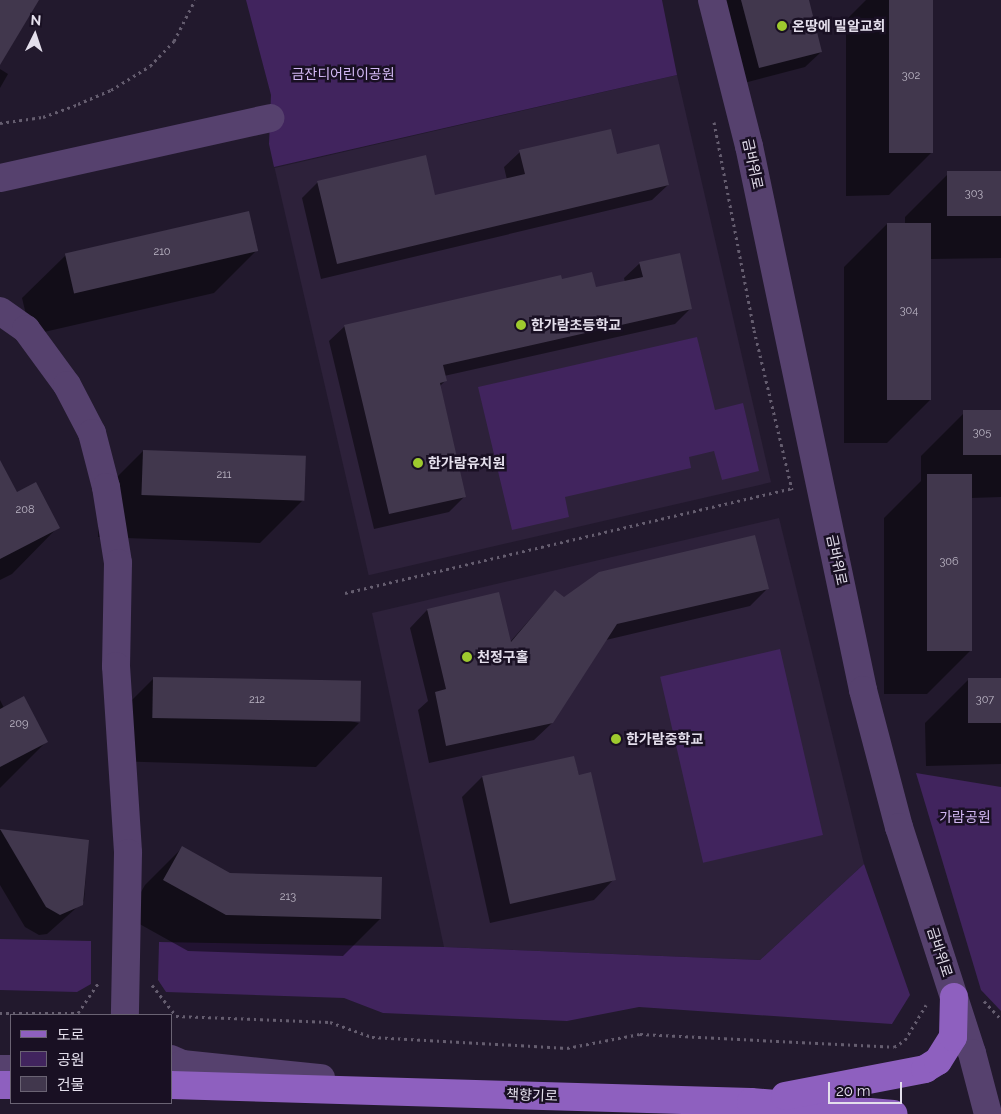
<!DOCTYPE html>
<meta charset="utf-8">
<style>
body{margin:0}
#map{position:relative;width:1001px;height:1114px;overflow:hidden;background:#22192d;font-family:Raleway,"Noto Sans KR",sans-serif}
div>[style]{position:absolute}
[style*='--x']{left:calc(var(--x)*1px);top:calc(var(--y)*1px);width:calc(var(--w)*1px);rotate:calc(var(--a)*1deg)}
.built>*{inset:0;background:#2d213a;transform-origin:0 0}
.green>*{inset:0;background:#41245e;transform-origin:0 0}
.shadow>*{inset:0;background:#0007}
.building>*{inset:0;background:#41374d;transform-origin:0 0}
.path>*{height:3px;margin-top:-1.5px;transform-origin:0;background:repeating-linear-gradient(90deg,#655d6f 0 2.5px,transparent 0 6.5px)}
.minor>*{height:28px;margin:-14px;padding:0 14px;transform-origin:14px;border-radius:14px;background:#56416e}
.major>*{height:28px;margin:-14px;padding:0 14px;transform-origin:14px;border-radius:14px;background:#8e60bf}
.dots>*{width:14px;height:14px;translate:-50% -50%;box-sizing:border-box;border:2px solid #191023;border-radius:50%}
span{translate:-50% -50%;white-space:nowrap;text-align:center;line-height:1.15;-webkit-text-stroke:5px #191023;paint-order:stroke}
.number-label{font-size:11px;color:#bbb5c4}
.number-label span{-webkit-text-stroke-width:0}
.poi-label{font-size:14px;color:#e4dfec;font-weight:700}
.left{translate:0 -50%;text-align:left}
.park-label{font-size:14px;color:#d1b7f2}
.street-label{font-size:14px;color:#e4dfec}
.legend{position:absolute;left:10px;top:1014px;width:162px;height:90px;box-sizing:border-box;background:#191023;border:1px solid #6a6373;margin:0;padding:6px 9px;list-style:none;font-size:15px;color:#e4dfec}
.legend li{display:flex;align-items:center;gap:10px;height:25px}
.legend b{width:25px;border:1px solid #6a6373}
.north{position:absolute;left:10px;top:10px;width:50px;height:50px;-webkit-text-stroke:4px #191023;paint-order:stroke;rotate:4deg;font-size:14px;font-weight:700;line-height:20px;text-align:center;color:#e4dfec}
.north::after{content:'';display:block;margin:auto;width:18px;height:22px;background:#e4dfec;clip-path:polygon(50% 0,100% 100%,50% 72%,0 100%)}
.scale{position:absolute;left:828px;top:1082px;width:74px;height:22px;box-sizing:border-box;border:2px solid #e4dfec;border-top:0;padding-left:6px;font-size:15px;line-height:18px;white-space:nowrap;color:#e4dfec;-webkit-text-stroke:4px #191023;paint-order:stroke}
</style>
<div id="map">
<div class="built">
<div style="left:677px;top:75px;width:418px;height:413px;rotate:77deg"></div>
<div style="clip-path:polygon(779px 518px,864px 864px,760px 960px,444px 947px,372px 613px)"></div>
</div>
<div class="green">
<div style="clip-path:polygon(246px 0,662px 0,677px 75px,274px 167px,269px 144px,271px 95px)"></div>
<div style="clip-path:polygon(697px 337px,715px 410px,743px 403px,759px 471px,722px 480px,714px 451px,689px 457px,691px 468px,565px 497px,569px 517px,512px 530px,478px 387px)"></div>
<div style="left:780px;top:649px;width:191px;height:123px;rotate:77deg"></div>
<div style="clip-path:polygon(916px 773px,1001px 787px,1001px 1011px,981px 990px)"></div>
<div style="clip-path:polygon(864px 864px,910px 995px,892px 1024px,639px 1007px,567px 1021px,383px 1013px,344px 998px,166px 992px,158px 980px,159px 942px,444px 947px,760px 960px)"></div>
<div style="clip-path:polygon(0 939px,91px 941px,91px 984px,77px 992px,0 990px)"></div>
</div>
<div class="shadow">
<div style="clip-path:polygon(722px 0,808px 0,821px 52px,805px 67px,744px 83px)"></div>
<div style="clip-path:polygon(866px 0,932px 0,932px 152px,889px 195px,846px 196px,846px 20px)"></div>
<div style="clip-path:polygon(0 69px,8px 74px,0 88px)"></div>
<div style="clip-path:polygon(520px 152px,617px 156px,668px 185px,652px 200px,321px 279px,302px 198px,318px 182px,434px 197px,507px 180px,504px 167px)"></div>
<div style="clip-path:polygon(1001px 173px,1001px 258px,930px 259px,930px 400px,887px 443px,844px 443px,844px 267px,887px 224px,905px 224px,905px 217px,948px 174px)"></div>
<div style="clip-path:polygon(257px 250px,214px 293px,31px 335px,22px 298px,66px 255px)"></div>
<div style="clip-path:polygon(640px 263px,691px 308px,675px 324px,444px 376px,445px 381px,440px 386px,465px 496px,449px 512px,374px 529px,329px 341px,345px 326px,561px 281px,595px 289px,625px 282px,624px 278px)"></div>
<div style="clip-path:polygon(1001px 412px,1001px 497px,971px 498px,970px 651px,927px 694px,884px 694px,884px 518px,921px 481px,921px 456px,964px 413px)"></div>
<div style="clip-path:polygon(143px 451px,303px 500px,260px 543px,98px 537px,100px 494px)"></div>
<div style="clip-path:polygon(0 473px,16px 494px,58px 527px,12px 574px,0 580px)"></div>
<div style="clip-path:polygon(767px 589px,750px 606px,606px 640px,552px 723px,534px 740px,429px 763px,418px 710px,428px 701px,410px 628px,427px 610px,510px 642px,555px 591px,564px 598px)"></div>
<div style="clip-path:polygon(154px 678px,359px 723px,316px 767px,110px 761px,111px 721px)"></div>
<div style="clip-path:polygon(1001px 679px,1001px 764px,926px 766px,925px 723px,968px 680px)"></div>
<div style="clip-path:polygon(0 700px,4px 708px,46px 742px,0 788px)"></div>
<div style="clip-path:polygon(573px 757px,614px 879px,594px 900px,490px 923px,462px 797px,482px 777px)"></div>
<div style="clip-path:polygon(0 830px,88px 842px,84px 901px,47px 934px,39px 935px,25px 927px,0 885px)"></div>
<div style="clip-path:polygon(182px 848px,230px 874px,380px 919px,343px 956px,188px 951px,127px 917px,145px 885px)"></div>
</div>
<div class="building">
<div style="clip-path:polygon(0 0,39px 0,0 65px)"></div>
<div style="clip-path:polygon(741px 0,809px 0,822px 52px,759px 68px)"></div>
<div style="left:889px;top:0;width:44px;height:153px"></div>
<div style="clip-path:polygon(611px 129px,617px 154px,659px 144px,669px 185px,337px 264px,317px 181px,426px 155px,435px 195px,525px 174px,519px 150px)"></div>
<div style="left:1001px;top:171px;width:45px;height:54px;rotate:90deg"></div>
<div style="left:249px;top:211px;width:41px;height:189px;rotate:77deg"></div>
<div style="left:887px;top:223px;width:44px;height:177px"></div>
<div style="clip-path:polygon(680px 253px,692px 309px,443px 365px,447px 381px,440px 383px,466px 497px,389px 514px,344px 325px,561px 275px,562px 279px,592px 272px,596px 287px,643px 277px,639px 262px)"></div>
<div style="left:1001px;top:410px;width:45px;height:38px;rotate:90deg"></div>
<div style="left:143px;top:450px;width:163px;height:45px;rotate:2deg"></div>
<div style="clip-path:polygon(0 460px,17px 492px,36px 482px,60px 528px,0 559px)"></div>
<div style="left:927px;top:474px;width:45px;height:177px"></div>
<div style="clip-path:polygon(755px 535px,769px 589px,617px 624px,553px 723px,446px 746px,435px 692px,446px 689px,427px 609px,499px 592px,511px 642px,555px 590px,564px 597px,599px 572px)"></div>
<div style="left:153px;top:677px;width:208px;height:41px;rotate:1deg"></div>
<div style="left:968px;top:678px;width:33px;height:45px"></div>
<div style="clip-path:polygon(24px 696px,48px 742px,0 767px,0 709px)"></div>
<div style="clip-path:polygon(574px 756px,579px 775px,591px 772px,616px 880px,510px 904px,482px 776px)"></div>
<div style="clip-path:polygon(0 829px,89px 840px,83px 905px,60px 915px,46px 907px)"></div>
<div style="clip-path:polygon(182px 846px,230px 873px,382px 877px,381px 919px,226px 915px,163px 880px)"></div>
</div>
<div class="path">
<div style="--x:714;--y:122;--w:212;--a:79.1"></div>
<div style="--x:754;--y:330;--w:164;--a:76.6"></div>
<div style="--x:0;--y:123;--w:43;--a:-7.9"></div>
<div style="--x:43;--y:117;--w:37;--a:-20"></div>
<div style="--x:78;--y:104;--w:36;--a:-23"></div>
<div style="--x:111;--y:90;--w:46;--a:-31.6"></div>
<div style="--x:150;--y:66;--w:35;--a:-46"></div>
<div style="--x:174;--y:41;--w:46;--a:-62.9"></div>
<div style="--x:345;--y:593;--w:459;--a:-13.2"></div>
<div style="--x:152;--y:985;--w:39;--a:52"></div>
<div style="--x:176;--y:1016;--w:154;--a:2.2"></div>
<div style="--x:330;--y:1022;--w:45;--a:19.7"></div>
<div style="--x:372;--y:1037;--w:195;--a:3.2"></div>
<div style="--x:567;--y:1048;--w:74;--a:-10.9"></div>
<div style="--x:640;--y:1034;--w:254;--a:2.9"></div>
<div style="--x:894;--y:1047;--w:13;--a:-32"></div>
<div style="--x:905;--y:1040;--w:41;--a:-59"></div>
<div style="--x:984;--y:1001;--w:25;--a:47"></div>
<div style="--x:0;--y:1013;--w:78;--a:0"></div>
<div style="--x:78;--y:1013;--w:37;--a:-56"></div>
</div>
<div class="minor">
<div style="--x:712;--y:0;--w:151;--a:75.8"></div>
<div style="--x:749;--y:146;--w:556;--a:78.16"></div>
<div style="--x:863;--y:690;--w:142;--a:75.3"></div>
<div style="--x:899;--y:827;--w:237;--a:72.1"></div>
<div style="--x:972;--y:1053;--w:63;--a:75.3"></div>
<div style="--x:0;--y:178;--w:277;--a:-12.5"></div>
<div style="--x:0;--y:311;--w:32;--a:35"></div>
<div style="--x:26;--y:329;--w:69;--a:53.8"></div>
<div style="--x:67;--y:385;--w:54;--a:62.5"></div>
<div style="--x:92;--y:433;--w:56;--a:75.5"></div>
<div style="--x:106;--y:487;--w:77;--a:81"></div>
<div style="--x:118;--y:563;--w:103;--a:91.1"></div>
<div style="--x:116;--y:666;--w:187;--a:86.3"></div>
<div style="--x:128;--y:853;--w:162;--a:91.1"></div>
<div style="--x:171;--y:1059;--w:12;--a:24"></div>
<div style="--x:182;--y:1064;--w:140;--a:5.8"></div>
<div style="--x:0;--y:1069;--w:11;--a:0"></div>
</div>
<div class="major">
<div style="--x:0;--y:1085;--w:11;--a:0"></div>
<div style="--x:171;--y:1085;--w:580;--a:1.68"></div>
<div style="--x:751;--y:1102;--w:143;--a:4.8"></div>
<div style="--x:785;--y:1096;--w:143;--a:-10.9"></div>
<div style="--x:925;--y:1069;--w:15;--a:-32"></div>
<div style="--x:938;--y:1061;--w:28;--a:-58"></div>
<div style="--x:953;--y:1037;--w:40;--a:-88.6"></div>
</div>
<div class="dots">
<div style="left:782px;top:26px;background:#9eca2e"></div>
<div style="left:521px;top:325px;background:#9eca2e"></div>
<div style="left:418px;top:463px;background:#9eca2e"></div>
<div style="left:467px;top:657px;background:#9eca2e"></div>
<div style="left:616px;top:739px;background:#9eca2e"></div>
</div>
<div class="number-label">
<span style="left:911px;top:76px">302</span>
<span style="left:974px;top:194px">303</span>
<span style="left:162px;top:252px">210</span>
<span style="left:909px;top:311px">304</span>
<span style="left:982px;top:433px">305</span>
<span style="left:224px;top:475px">211</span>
<span style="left:25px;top:510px">208</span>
<span style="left:949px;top:562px">306</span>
<span style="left:257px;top:700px">212</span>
<span style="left:985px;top:700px">307</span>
<span style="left:19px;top:724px">209</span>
<span style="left:288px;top:897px">213</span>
</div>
<div class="poi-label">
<span class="left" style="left:792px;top:26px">온땅에 밀알교회</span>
<span class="left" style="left:531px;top:325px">한가람초등학교</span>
<span class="left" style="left:428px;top:463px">한가람유치원</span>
<span class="left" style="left:477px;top:657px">천정구홀</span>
<span class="left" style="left:626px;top:739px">한가람중학교</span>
</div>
<div class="park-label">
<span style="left:343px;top:74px">금잔디어린이공원</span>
<span style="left:965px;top:817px">가람공원</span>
</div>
<div class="street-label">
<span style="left:753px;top:164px;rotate:78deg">금바위로</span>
<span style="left:837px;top:560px;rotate:78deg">금바위로</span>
<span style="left:940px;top:952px;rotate:72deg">금바위로</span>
<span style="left:532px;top:1095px;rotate:2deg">책향기로</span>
</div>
<ul class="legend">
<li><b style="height:6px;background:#8e60bf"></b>도로</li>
<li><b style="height:14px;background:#41245e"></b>공원</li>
<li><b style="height:14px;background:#41374d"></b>건물</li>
</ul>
<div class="north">N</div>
<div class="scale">20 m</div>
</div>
